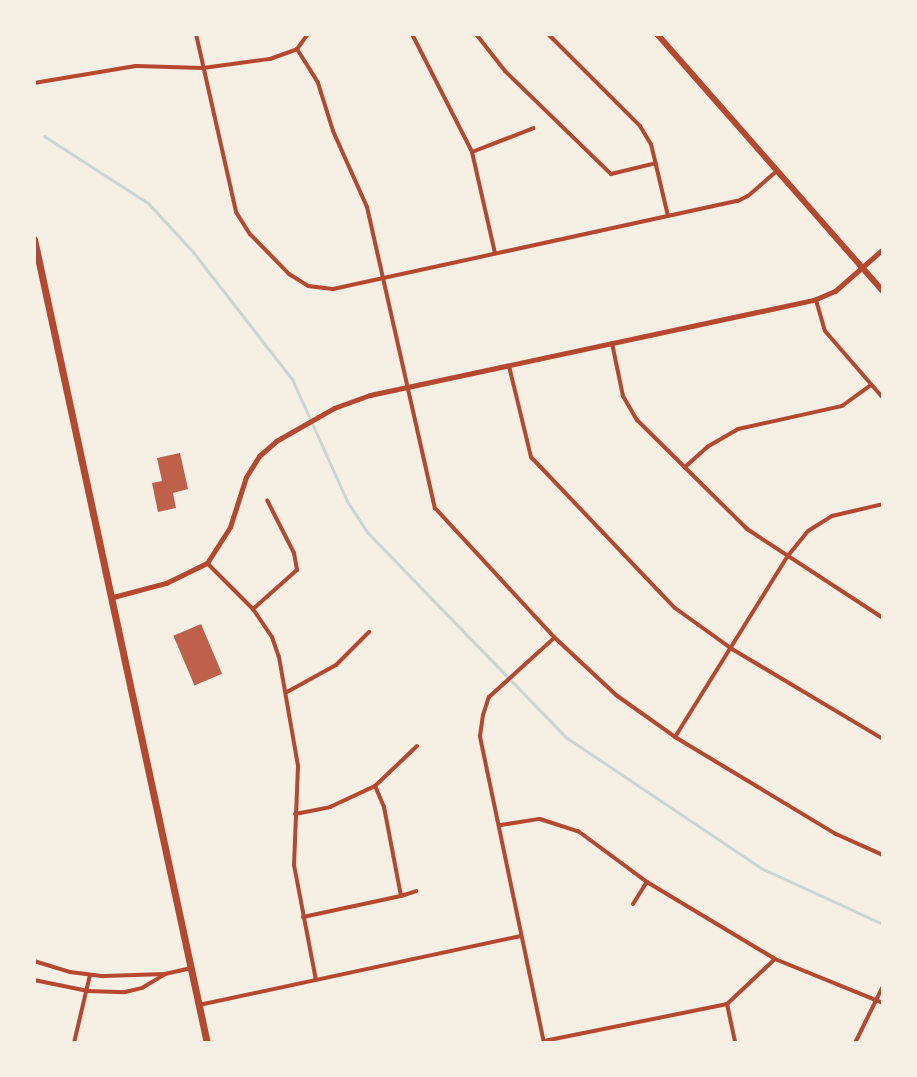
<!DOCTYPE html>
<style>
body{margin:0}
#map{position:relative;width:917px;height:1077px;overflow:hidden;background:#f6efe4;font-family:Merriweather,serif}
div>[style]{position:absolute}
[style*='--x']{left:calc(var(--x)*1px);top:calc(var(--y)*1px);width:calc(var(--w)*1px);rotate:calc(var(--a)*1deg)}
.stream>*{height:3px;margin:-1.5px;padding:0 1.5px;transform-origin:1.5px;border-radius:1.5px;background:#c9d6d2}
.building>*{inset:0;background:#bf614a;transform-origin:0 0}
.minor>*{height:4px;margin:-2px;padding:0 2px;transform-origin:2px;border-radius:2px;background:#b5482f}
.tertiary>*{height:5px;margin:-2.5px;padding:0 2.5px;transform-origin:2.5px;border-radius:2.5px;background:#b5482f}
.secondary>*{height:6px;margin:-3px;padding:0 3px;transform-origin:3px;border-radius:3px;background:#b5482f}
.trunk>*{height:7px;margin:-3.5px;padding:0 3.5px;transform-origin:3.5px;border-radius:3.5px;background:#b5482f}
span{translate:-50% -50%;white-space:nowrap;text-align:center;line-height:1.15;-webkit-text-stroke:8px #f6efe4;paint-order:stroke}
.frame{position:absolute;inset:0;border:36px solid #f6efe4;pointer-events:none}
</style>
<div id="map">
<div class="stream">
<div style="--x:44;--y:136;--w:124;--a:32.8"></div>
<div style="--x:148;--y:203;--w:67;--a:47.4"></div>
<div style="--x:193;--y:252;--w:161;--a:52.1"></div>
<div style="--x:292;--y:379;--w:134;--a:65.7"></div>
<div style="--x:347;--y:501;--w:38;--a:57"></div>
<div style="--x:368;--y:533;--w:286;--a:45.9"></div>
<div style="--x:567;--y:738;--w:234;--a:33.8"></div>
<div style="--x:761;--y:868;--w:134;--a:24.7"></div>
</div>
<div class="building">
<div style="clip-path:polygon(180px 453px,188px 489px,173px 493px,176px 508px,158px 512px,152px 483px,162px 481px,157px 458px)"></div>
<div style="left:201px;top:624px;width:54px;height:30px;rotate:67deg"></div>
</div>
<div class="minor">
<div style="--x:196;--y:34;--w:182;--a:77.3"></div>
<div style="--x:236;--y:212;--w:26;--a:58"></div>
<div style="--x:250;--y:234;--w:56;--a:45.7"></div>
<div style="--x:289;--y:274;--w:22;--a:32"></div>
<div style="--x:308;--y:286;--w:25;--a:7"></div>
<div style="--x:333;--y:289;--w:414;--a:-12.3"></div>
<div style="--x:738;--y:201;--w:11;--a:-27"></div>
<div style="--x:748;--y:196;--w:38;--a:-41"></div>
<div style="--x:412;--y:34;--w:132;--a:63"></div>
<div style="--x:472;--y:152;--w:104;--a:77.2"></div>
<div style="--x:476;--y:34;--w:47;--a:51.9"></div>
<div style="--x:505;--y:71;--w:148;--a:44.2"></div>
<div style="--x:611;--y:174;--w:46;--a:-13.7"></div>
<div style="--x:548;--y:34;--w:130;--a:45"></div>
<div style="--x:640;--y:126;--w:21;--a:59"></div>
<div style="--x:651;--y:144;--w:74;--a:76.7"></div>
<div style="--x:297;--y:49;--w:40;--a:58"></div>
<div style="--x:318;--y:83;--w:50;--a:72.6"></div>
<div style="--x:333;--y:131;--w:83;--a:65.9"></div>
<div style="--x:367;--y:207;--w:309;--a:77.3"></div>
<div style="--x:435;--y:508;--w:176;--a:47.3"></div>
<div style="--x:554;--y:637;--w:85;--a:43.1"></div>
<div style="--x:616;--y:695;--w:72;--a:35.4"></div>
<div style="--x:675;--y:737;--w:188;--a:31.1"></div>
<div style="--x:836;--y:834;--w:51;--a:24.1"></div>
<div style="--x:34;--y:83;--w:103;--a:-9.5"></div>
<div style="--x:136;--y:66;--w:67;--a:1.7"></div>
<div style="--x:203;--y:68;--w:68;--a:-7.7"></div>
<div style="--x:270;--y:59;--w:29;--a:-20"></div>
<div style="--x:297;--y:49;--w:19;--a:-54"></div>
<div style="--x:472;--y:152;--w:66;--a:-21.2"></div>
<div style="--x:816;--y:300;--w:32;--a:74"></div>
<div style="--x:825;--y:331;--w:89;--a:49.1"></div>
<div style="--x:612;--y:343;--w:54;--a:78.3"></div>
<div style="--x:623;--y:396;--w:28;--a:60"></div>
<div style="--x:637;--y:420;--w:155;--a:44.7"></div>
<div style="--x:747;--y:529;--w:163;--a:33.2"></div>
<div style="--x:509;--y:366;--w:94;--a:76.4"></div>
<div style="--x:531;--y:457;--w:209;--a:46.4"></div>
<div style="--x:675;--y:608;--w:70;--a:35.7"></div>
<div style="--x:732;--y:649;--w:176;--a:30.8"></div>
<div style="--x:685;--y:467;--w:30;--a:-42"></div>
<div style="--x:707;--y:447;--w:36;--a:-30"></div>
<div style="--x:738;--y:429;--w:107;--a:-12.5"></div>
<div style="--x:842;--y:406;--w:36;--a:-36"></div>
<div style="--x:207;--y:563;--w:65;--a:45"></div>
<div style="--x:253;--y:609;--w:34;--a:56"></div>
<div style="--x:272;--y:637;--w:21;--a:71"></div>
<div style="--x:279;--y:657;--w:111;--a:80.1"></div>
<div style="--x:298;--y:766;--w:99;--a:92.3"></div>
<div style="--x:294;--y:865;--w:117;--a:79.2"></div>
<div style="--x:253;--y:609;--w:59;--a:-41.6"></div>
<div style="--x:297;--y:570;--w:17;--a:-100"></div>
<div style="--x:294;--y:553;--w:59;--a:-117"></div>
<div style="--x:287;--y:692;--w:56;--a:-28.9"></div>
<div style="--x:336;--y:665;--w:47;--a:-45"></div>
<div style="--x:675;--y:737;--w:212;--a:-58.1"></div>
<div style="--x:787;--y:557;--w:33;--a:-51"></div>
<div style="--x:808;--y:531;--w:28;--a:-32"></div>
<div style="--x:832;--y:516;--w:52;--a:-13.2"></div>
<div style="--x:295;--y:814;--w:36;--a:-11"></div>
<div style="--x:330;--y:807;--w:50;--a:-25"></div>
<div style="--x:375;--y:786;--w:58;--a:-43.6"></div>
<div style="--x:501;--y:825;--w:39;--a:-9"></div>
<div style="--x:540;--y:819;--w:40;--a:18"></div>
<div style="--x:578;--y:831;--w:86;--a:36.5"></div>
<div style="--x:647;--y:882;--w:149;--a:31"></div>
<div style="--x:775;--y:959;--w:117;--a:22.2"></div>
<div style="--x:401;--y:896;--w:16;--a:-18"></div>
<div style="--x:633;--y:904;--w:26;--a:-58"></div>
<div style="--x:303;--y:917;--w:100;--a:-12.1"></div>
<div style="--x:401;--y:896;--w:91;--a:-100.8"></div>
<div style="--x:384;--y:807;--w:23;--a:-113"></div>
<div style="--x:34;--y:961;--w:38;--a:17"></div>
<div style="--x:70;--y:972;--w:34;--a:7"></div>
<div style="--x:104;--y:976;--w:61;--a:-1.9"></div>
<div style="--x:165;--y:974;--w:27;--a:-13"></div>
<div style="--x:34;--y:980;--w:55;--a:11.5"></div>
<div style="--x:88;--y:991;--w:37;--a:2"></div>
<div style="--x:125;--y:992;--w:17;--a:-13"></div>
<div style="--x:142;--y:988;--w:27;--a:-31"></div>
<div style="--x:727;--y:1004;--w:40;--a:78"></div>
<div style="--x:199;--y:1005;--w:328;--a:-12.1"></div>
<div style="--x:544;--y:1041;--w:187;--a:-11.4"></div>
<div style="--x:727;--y:1004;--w:66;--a:-43.2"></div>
<div style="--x:74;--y:1043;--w:70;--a:-76.8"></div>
<div style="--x:544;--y:1043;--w:314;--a:-101.8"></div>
<div style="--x:480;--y:736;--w:21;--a:-82"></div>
<div style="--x:483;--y:715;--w:19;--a:-72"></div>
<div style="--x:489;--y:697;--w:88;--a:-42.2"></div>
<div style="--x:855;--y:1043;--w:64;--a:-63.8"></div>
</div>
<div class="tertiary">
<div style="--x:113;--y:597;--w:55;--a:-14.8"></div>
<div style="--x:166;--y:583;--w:46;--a:-26"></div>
<div style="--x:207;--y:563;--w:43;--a:-57.4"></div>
<div style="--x:230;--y:527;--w:52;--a:-72.3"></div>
<div style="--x:246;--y:477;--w:25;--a:-58"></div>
<div style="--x:259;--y:456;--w:23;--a:-41"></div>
<div style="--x:276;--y:441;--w:67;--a:-29.6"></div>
<div style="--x:334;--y:408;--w:38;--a:-20"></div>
<div style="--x:370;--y:395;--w:456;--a:-12.1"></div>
<div style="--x:816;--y:299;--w:21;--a:-23"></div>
<div style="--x:835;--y:291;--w:64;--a:-41.2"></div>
</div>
<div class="secondary">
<div style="--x:657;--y:34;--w:342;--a:48.7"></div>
</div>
<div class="trunk">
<div style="--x:34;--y:239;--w:822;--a:77.86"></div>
</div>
<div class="frame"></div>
</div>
